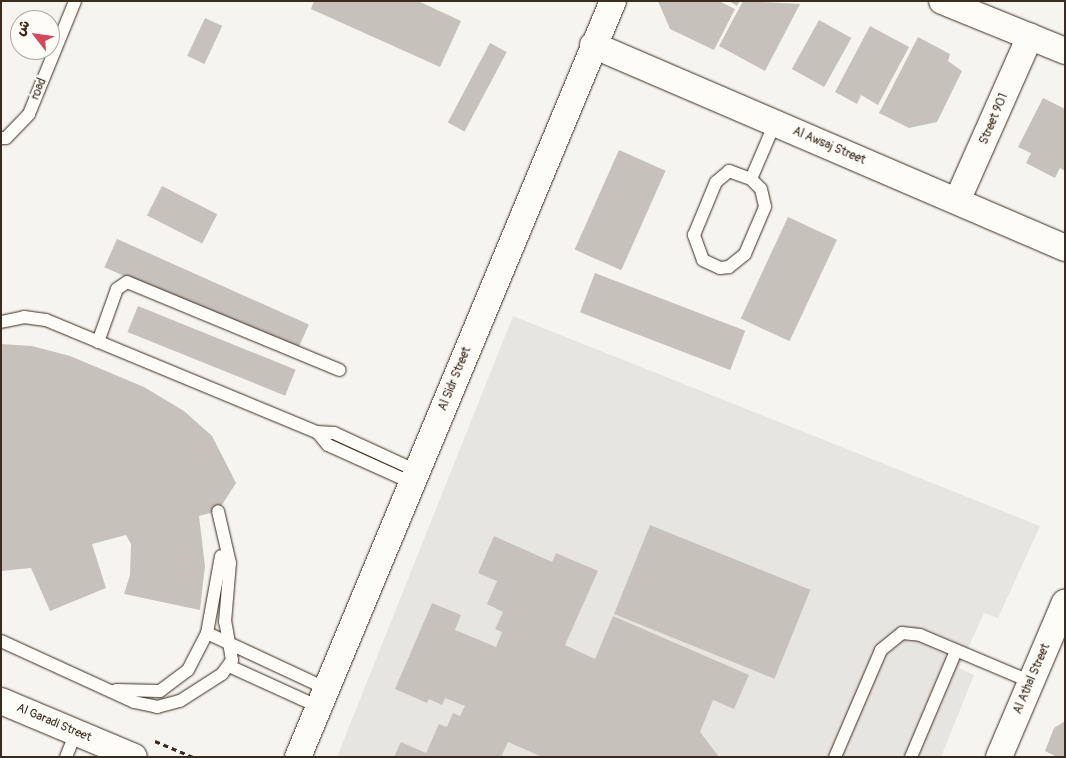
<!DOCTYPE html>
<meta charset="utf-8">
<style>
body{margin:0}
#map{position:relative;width:1066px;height:758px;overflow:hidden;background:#f5f4ee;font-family:Pangolin,"Playpen Sans Arabic",sans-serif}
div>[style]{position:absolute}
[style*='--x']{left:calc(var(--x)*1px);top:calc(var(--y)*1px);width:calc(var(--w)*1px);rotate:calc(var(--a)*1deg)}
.built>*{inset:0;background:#e7e5df}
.building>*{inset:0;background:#c7c1bb;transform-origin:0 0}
.path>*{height:3px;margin-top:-1.5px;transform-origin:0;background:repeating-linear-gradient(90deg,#3b2a1e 0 5px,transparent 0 9px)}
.roads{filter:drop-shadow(0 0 1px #3b2a1e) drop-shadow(0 0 1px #3b2a1e)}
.lane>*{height:12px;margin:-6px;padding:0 6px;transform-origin:6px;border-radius:6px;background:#fdfcf7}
.street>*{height:26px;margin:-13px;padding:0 13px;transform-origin:13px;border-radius:13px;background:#fdfcf7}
span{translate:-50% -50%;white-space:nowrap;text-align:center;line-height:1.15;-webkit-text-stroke:4px #fdfcf7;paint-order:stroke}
.street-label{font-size:12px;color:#3b2a1e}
.frame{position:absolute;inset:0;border:2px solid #3b2a1e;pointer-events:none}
.north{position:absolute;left:10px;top:10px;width:50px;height:50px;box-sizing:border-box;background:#fdfcf7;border:1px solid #afa8a0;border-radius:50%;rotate:300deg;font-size:14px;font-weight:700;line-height:20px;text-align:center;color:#3b2a1e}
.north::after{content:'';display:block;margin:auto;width:18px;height:22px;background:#d1495b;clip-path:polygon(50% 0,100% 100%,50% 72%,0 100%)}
</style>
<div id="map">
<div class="built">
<div style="clip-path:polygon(513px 316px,1040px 526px,998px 618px,984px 613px,959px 668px,974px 675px,941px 757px,337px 757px)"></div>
</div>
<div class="building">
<div style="clip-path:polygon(314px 1px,418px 1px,461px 21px,440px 67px,311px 9px)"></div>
<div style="clip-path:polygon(658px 1px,719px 1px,735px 9px,714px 50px,670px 29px)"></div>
<div style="clip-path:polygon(729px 1px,740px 1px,737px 6px)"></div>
<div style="clip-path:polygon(743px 1px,800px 4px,765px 71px,719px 46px)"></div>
<div style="left:205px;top:18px;width:19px;height:42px;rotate:25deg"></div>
<div style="left:819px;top:20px;width:37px;height:56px;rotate:29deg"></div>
<div style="clip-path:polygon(870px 26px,909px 47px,878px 105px,861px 95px,857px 104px,835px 92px)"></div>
<div style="clip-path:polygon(918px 37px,950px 54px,948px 61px,962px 71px,937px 122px,909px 128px,879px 113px)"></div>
<div style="left:490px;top:43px;width:19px;height:90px;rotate:28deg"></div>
<div style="clip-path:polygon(1043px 98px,1065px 109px,1065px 171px,1060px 168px,1055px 178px,1026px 163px,1031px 153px,1018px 147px)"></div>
<div style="left:619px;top:150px;width:51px;height:109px;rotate:24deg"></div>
<div style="left:162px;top:186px;width:62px;height:33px;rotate:27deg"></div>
<div style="left:788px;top:217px;width:54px;height:112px;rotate:25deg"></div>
<div style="left:117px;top:239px;width:210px;height:31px;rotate:24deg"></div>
<div style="left:595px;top:273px;width:161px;height:42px;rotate:21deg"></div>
<div style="left:138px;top:306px;width:170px;height:28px;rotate:22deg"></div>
<div style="clip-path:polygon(1px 344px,32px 346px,70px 356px,144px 387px,184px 411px,212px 436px,236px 483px,218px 511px,199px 516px,205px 566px,200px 610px,124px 594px,130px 575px,131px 544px,126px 535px,92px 544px,106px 588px,50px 611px,31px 568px,1px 571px)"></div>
<div style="left:650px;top:525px;width:173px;height:96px;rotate:22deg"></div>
<div style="clip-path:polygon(494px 536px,552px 562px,556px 553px,598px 571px,565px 645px,595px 659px,613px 616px,749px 675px,734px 709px,713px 700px,700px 732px,719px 757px,542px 757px,508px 742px,501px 757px,394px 757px,401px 742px,426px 753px,439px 724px,447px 727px,453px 713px,460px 716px,465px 706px,445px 698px,442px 705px,429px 699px,427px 703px,395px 689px,432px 603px,461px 615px,455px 630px,496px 647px,502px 632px,495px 629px,503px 612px,487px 604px,497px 581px,478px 573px)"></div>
<div style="clip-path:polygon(1065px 721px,1065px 757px,1057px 757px,1045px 751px,1054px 728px)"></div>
</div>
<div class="path">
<div style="--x:155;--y:741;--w:41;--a:22.8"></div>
</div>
<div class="roads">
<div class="lane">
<div style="--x:1;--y:138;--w:5;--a:0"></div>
<div style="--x:6;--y:138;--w:33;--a:-46"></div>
<div style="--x:29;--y:114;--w:122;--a:-67.8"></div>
<div style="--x:751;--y:179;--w:14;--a:45"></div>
<div style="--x:761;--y:189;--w:18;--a:77"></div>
<div style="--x:765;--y:207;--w:51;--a:113.1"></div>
<div style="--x:745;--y:254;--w:21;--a:141"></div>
<div style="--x:729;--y:267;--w:9;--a:174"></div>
<div style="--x:720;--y:268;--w:19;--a:-155"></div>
<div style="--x:703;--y:260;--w:27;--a:-110"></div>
<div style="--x:694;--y:235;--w:57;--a:-67.5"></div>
<div style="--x:716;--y:182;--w:17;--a:-40"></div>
<div style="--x:729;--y:171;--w:23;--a:20"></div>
<div style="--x:751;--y:179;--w:61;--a:-66.8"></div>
<div style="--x:1;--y:322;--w:24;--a:-12"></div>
<div style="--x:24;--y:317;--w:22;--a:8"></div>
<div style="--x:46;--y:320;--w:293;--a:22.5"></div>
<div style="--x:317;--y:432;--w:17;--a:3"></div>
<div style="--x:334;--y:433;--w:91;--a:24.6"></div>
<div style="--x:98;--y:342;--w:56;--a:-70.3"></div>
<div style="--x:117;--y:289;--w:12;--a:-35"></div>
<div style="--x:127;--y:282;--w:230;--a:22.5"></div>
<div style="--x:317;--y:432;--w:17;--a:50"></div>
<div style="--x:328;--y:445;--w:92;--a:24.3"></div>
<div style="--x:207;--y:633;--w:132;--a:25"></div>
<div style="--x:1;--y:641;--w:146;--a:24.6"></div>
<div style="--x:134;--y:702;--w:24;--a:12"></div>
<div style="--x:157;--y:707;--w:24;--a:-15"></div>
<div style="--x:180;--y:701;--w:50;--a:-32.7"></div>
<div style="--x:222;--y:674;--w:17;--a:-54"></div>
<div style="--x:232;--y:660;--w:39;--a:-100"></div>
<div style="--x:225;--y:622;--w:59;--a:-85.2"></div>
<div style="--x:230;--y:563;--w:53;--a:-103"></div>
<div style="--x:229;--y:666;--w:99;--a:24.5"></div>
<div style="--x:116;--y:690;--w:44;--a:1.3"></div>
<div style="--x:160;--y:691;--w:35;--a:-37"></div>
<div style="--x:188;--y:670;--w:42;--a:-62.8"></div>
<div style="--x:207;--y:633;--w:78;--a:-79.7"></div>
<div style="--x:66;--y:757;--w:27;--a:-68"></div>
<div style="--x:835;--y:757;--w:116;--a:-66.7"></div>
<div style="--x:881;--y:650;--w:27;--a:-39"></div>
<div style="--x:902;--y:633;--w:18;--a:6"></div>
<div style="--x:920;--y:635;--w:121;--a:22.9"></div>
<div style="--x:911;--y:757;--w:115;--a:-67"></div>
</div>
<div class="street">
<div style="--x:942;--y:1;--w:133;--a:22.1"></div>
<div style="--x:593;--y:45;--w:514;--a:23.27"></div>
<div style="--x:957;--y:201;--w:180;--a:-66.1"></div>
<div style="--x:1;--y:701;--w:144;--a:22.8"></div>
<div style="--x:298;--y:757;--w:819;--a:-67.38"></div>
<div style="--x:999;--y:757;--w:168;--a:-66.9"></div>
</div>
</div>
<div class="street-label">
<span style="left:39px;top:89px;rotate:-68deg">road</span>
<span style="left:994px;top:119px;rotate:-67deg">Street 901</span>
<span style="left:829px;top:146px;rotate:23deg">Al Awsaj Street</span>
<span style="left:455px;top:379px;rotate:-68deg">Al Sidr Street</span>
<span style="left:1032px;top:679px;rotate:-67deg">Al Athal Street</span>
<span style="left:54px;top:723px;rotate:23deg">Al Garadi Street</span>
</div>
<div class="frame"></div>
<div class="north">ش</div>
</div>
